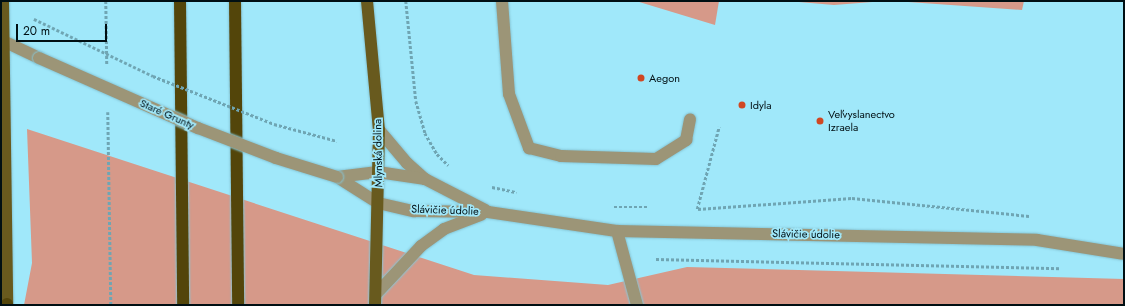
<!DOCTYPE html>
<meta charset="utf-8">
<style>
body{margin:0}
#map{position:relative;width:1125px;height:306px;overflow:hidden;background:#a0e8fa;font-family:Jost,sans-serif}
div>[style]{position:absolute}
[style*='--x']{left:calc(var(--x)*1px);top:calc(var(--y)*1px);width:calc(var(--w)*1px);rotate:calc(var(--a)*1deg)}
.green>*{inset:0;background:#d69989}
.path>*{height:2.5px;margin-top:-1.25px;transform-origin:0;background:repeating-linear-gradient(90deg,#6fa5b3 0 3px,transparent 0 5px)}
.roads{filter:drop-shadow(0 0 1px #86c5d5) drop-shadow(0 0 1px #86c5d5)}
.minor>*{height:12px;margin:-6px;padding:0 6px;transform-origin:6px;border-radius:6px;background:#9c9577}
.major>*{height:12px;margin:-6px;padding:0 6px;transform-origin:6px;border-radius:6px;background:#685a1e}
.highway>*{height:12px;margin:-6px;padding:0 6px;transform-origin:6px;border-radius:6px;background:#53450a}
.path-bridge>*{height:2.5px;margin-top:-1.25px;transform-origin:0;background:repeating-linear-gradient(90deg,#6fa5b3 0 3px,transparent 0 5px)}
.bridges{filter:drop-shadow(0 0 1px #86c5d5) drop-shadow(0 0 1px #86c5d5)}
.minor-bridge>*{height:12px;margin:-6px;padding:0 6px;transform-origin:6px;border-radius:6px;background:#9c9577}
.dots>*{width:11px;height:11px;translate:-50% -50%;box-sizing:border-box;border:2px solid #a0e8fa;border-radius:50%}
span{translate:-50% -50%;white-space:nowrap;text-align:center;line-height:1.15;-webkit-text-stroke:3.5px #a0e8fa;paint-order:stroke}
.poi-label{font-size:11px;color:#000f13}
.left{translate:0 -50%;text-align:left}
.street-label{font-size:11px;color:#000f13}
.frame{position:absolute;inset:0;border:2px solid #000f13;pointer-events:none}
.scale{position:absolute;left:16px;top:24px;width:91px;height:18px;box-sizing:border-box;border:2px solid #000f13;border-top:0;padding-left:5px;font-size:12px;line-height:14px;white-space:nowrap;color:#000f13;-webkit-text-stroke:3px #a0e8fa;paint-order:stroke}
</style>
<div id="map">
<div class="green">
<div style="clip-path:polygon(636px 1px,719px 1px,715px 25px)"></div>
<div style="clip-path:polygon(787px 1px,885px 1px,834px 5px)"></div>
<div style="clip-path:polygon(894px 1px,1024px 1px,1022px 10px)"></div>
<div style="clip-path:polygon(27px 129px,474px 275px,608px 285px,687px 267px,1124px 279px,1124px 305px,24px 305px,32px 263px)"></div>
</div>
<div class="path">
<div style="--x:106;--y:1;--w:64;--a:89.1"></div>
<div style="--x:406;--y:1;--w:100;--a:84.3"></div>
<div style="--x:416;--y:101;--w:33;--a:74"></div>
<div style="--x:425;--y:133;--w:24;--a:60"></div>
<div style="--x:437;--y:154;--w:16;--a:45"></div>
<div style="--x:108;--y:112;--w:193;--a:89.1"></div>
<div style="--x:492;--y:187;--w:25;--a:12"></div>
<div style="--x:614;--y:207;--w:33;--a:0"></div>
<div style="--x:697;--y:209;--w:85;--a:-75"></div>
<div style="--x:698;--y:209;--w:154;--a:-4.1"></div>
<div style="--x:852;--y:198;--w:178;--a:5.8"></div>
<div style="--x:656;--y:259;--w:405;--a:1.3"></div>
</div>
<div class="roads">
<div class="minor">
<div style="--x:502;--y:1;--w:93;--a:85.7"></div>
<div style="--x:509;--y:94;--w:58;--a:69.7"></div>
<div style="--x:529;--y:148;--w:33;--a:14"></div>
<div style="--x:561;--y:156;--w:95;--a:1.8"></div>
<div style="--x:656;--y:159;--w:36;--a:-32"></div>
<div style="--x:686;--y:140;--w:21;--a:-79"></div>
<div style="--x:1;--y:40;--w:42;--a:25.3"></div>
<div style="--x:379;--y:130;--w:43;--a:49.7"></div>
<div style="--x:407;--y:163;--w:24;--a:42"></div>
<div style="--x:425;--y:179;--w:68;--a:27.3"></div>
<div style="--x:337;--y:177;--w:49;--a:32.4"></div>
<div style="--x:378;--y:203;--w:37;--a:13"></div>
<div style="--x:414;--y:211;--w:74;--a:0.8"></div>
<div style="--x:488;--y:212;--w:130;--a:8.4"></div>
<div style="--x:617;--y:231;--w:420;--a:1.2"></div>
<div style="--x:1037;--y:240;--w:88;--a:9.1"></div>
<div style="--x:337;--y:177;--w:41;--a:-7"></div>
<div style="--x:378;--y:172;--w:48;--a:8.5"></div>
<div style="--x:617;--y:231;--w:77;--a:74.9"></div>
<div style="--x:376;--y:294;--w:66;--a:-46.8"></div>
<div style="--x:421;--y:246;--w:29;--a:-36"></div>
<div style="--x:444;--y:229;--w:40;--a:-21"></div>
</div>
<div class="major">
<div style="--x:3;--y:1;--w:304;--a:89.2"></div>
<div style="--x:367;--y:1;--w:130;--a:84.7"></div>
<div style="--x:379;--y:130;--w:175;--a:91.3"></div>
</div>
<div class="highway">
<div style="--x:180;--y:1;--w:304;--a:89.4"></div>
<div style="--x:235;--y:1;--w:304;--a:89.4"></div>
<div style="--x:7;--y:304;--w:1;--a:90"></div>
</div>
</div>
<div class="path-bridge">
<div style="--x:34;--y:19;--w:132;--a:25.6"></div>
<div style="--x:153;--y:76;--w:130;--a:21.6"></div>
<div style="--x:274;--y:124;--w:65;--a:15.1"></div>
</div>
<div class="bridges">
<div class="minor-bridge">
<div style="--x:39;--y:58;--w:174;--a:23.8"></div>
<div style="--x:198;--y:128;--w:84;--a:21"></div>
<div style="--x:276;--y:158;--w:64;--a:17.3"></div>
</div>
</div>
<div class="dots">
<div style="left:641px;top:78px;background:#d04722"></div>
<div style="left:742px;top:105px;background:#d04722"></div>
<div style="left:820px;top:121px;background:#d04722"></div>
</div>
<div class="poi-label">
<span class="left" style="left:649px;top:78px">Aegon</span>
<span class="left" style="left:750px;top:105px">Idyla</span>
<span class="left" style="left:828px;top:121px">Veľvyslanectvo<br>Izraela</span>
</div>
<div class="street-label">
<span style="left:167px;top:114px;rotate:24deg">Staré Grunty</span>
<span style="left:378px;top:153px;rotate:-91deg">Mlynská dolina</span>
<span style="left:445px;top:210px;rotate:2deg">Slávičie údolie</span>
<span style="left:806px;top:234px;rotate:1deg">Slávičie údolie</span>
</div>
<div class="frame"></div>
<div class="scale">20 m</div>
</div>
